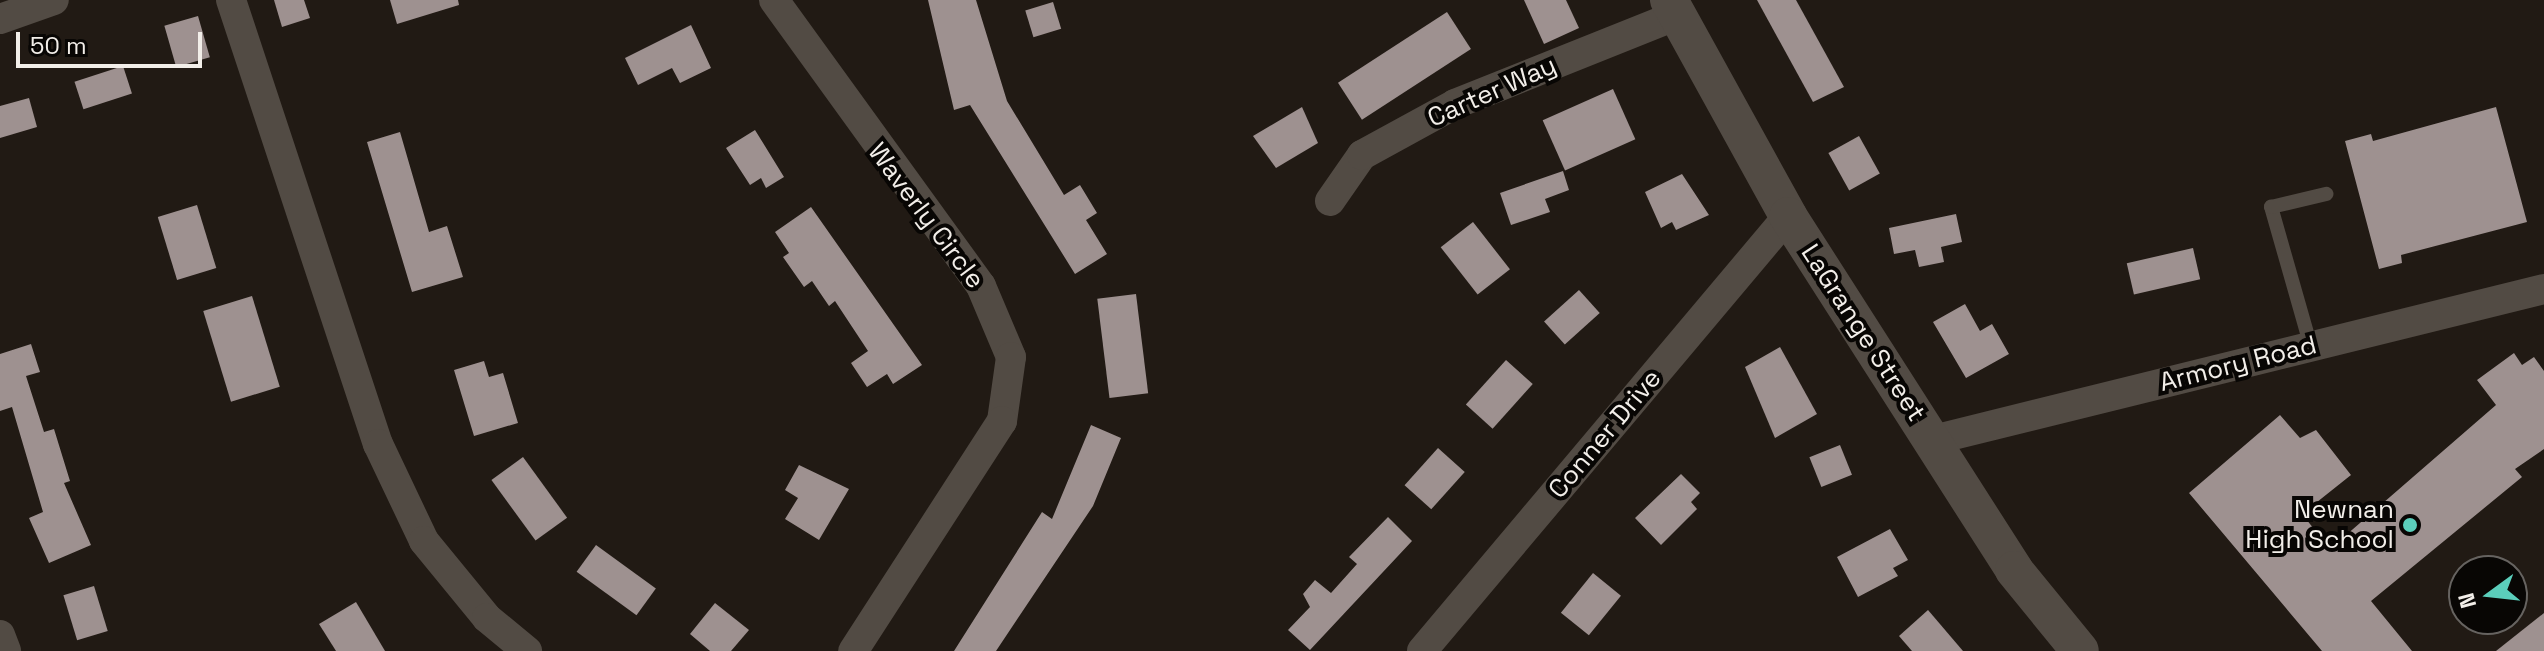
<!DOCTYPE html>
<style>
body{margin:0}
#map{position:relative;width:2544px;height:651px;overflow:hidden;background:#211a14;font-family:"Space Grotesk",sans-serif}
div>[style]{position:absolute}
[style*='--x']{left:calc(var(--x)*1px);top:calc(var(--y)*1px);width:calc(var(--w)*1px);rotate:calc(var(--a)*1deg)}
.building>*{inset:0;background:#9e9190;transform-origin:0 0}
.service>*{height:14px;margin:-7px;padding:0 7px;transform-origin:7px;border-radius:7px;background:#524b44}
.minor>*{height:30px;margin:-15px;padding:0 15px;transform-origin:15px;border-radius:15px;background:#524b44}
.tertiary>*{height:38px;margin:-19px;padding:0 19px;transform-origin:19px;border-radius:19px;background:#524b44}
.dots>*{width:22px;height:22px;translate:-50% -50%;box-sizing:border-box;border:4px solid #080604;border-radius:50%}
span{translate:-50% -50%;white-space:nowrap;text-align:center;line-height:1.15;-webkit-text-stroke:8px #080604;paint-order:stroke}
.street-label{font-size:26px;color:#f2eee9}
.poi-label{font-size:26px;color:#f2eee9}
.right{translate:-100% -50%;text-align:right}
.north{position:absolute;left:2448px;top:555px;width:80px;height:80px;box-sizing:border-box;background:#080604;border:2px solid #666360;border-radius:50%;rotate:255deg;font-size:22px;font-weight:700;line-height:32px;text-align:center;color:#f2eee9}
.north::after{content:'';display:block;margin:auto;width:28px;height:36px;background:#5bcebb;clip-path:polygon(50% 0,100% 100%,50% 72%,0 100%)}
.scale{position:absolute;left:16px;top:32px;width:186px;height:36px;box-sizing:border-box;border:4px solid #f2eee9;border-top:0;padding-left:10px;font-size:24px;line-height:28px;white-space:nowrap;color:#f2eee9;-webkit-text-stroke:6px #080604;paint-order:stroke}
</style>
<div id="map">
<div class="building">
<div style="clip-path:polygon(274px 0,304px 0,310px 18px,282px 27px)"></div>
<div style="clip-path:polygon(390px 0,458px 0,459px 5px,397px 24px)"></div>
<div style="clip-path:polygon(928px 0,976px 0,1007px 101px,1064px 195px,1080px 185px,1097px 213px,1086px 220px,1107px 254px,1075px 274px,970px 105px,954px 110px)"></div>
<div style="clip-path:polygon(1524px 0,1566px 0,1579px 28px,1544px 44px)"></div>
<div style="clip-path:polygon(1757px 0,1796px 0,1844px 87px,1813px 102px)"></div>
<div style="left:1053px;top:2px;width:28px;height:29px;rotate:73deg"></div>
<div style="left:1447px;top:12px;width:44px;height:130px;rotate:57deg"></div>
<div style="left:198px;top:16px;width:43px;height:35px;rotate:74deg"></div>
<div style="clip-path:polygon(691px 25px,711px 68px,680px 83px,672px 68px,638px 85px,625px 58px)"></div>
<div style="left:123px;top:66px;width:29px;height:51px;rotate:72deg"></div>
<div style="left:1613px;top:89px;width:55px;height:77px;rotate:66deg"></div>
<div style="clip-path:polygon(29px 98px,37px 127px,0 138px,0 106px)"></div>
<div style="clip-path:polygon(1302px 107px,1318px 143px,1276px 168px,1253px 136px)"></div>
<div style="clip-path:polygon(2496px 107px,2527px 222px,2401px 255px,2402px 263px,2379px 269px,2345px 141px,2371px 134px,2373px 141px)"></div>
<div style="clip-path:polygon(755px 130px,784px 177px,766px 188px,761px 178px,750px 185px,726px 148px)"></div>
<div style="clip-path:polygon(400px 132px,429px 232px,447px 226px,463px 277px,412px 292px,367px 142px)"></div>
<div style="left:1859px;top:136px;width:43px;height:35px;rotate:61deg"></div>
<div style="clip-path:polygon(1563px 171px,1569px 190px,1545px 199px,1550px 212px,1511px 225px,1500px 193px)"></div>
<div style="clip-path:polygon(1682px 174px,1709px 215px,1676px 230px,1672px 222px,1661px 228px,1645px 192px)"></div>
<div style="left:197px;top:205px;width:66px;height:41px;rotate:73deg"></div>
<div style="clip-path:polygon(811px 207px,922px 365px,893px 384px,887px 374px,867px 387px,851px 363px,868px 351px,835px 301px,829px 306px,812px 281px,804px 287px,783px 257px,789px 253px,775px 232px)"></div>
<div style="clip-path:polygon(1956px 214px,1962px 242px,1941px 247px,1944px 262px,1919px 267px,1915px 250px,1894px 254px,1889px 228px)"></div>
<div style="left:1473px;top:222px;width:60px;height:41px;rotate:52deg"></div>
<div style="left:2193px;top:248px;width:32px;height:68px;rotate:77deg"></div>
<div style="left:1579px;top:290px;width:31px;height:47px;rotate:48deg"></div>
<div style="left:1136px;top:294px;width:100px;height:39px;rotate:83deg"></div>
<div style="left:252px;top:296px;width:95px;height:51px;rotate:73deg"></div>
<div style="clip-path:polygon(1965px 304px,1980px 331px,1992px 324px,2009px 354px,1966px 378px,1933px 322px)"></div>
<div style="clip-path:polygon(31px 344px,40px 372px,26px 376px,44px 432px,54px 429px,70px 481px,64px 483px,91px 545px,49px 563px,29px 518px,43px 512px,12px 407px,0 411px,0 354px)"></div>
<div style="clip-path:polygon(1780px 347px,1817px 414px,1775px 438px,1745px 367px)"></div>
<div style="clip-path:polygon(2514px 353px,2522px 365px,2534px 357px,2544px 371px,2544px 449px,2515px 469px,2522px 477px,2371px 601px,2412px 651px,2322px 651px,2189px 493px,2280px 415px,2300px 438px,2316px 430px,2351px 475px,2302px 514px,2330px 549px,2496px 405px,2477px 380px)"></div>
<div style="left:1506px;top:360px;width:36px;height:60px;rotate:42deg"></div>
<div style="clip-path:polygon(484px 361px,489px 377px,503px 373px,518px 423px,474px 436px,454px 370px)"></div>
<div style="clip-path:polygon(1091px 425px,1121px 438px,1093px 506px,996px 651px,954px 651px,1042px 512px,1052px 519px)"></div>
<div style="left:1840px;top:445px;width:32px;height:33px;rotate:68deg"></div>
<div style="left:1438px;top:448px;width:36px;height:50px;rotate:42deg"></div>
<div style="left:523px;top:457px;width:75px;height:39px;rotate:54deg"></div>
<div style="clip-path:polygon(799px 465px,849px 489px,819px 540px,785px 519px,798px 498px,785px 490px)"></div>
<div style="clip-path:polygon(1681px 474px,1700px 493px,1691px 502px,1697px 509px,1661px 545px,1635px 518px)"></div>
<div style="clip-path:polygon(1388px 517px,1412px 541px,1310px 650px,1288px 630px,1310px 607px,1303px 594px,1315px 580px,1331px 593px,1357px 564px,1349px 557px)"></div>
<div style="clip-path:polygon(1890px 529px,1908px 560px,1893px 568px,1898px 576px,1858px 597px,1837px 557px)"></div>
<div style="left:596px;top:545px;width:74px;height:33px;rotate:36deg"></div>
<div style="left:1593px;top:573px;width:36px;height:51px;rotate:39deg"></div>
<div style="left:94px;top:586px;width:47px;height:32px;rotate:73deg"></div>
<div style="clip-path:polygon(356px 602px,385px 651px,336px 651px,319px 624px)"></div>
<div style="clip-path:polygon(715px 603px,749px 630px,731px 651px,710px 651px,690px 634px)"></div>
<div style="clip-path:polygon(1928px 610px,1963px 651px,1912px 651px,1899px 636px)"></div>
<div style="clip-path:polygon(2544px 613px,2544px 651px,2496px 651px)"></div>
</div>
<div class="service">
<div style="--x:2311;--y:347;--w:146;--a:-105.9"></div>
<div style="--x:2271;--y:207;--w:57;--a:-13.3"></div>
</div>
<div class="minor">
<div style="--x:231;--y:0;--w:468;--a:71.7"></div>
<div style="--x:378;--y:444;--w:107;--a:64.6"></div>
<div style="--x:424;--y:541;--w:99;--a:50.7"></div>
<div style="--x:487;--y:618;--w:52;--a:39.5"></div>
<div style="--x:774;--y:0;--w:353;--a:54.1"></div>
<div style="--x:981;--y:286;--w:77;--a:67.1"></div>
<div style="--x:1011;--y:357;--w:65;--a:98"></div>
<div style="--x:1002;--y:421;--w:274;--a:122.9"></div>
<div style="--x:0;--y:19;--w:57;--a:-19.4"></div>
<div style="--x:1330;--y:201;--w:56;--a:-55.2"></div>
<div style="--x:1362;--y:155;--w:106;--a:-28.7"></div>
<div style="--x:1455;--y:104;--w:240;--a:-21.8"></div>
<div style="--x:1933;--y:440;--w:629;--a:-13.88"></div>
<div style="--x:0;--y:635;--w:17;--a:69"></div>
<div style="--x:1422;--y:651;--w:568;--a:-49.92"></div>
</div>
<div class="tertiary">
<div style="--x:1669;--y:0;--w:247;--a:61.1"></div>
<div style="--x:1788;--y:216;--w:420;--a:57.4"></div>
<div style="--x:2014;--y:570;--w:104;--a:50.8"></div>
</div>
<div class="dots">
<div style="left:2410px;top:525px;background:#5bcebb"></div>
</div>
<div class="street-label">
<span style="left:1492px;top:92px;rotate:-24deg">Carter Way</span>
<span style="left:926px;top:216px;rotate:53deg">Waverly Circle</span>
<span style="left:1863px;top:333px;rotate:57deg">LaGrange Street</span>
<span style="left:2238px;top:364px;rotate:-14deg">Armory Road</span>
<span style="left:1605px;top:434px;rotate:-50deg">Conner Drive</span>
</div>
<div class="poi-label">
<span class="right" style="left:2394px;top:525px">Newnan<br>High School</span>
</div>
<div class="north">N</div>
<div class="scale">50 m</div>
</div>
